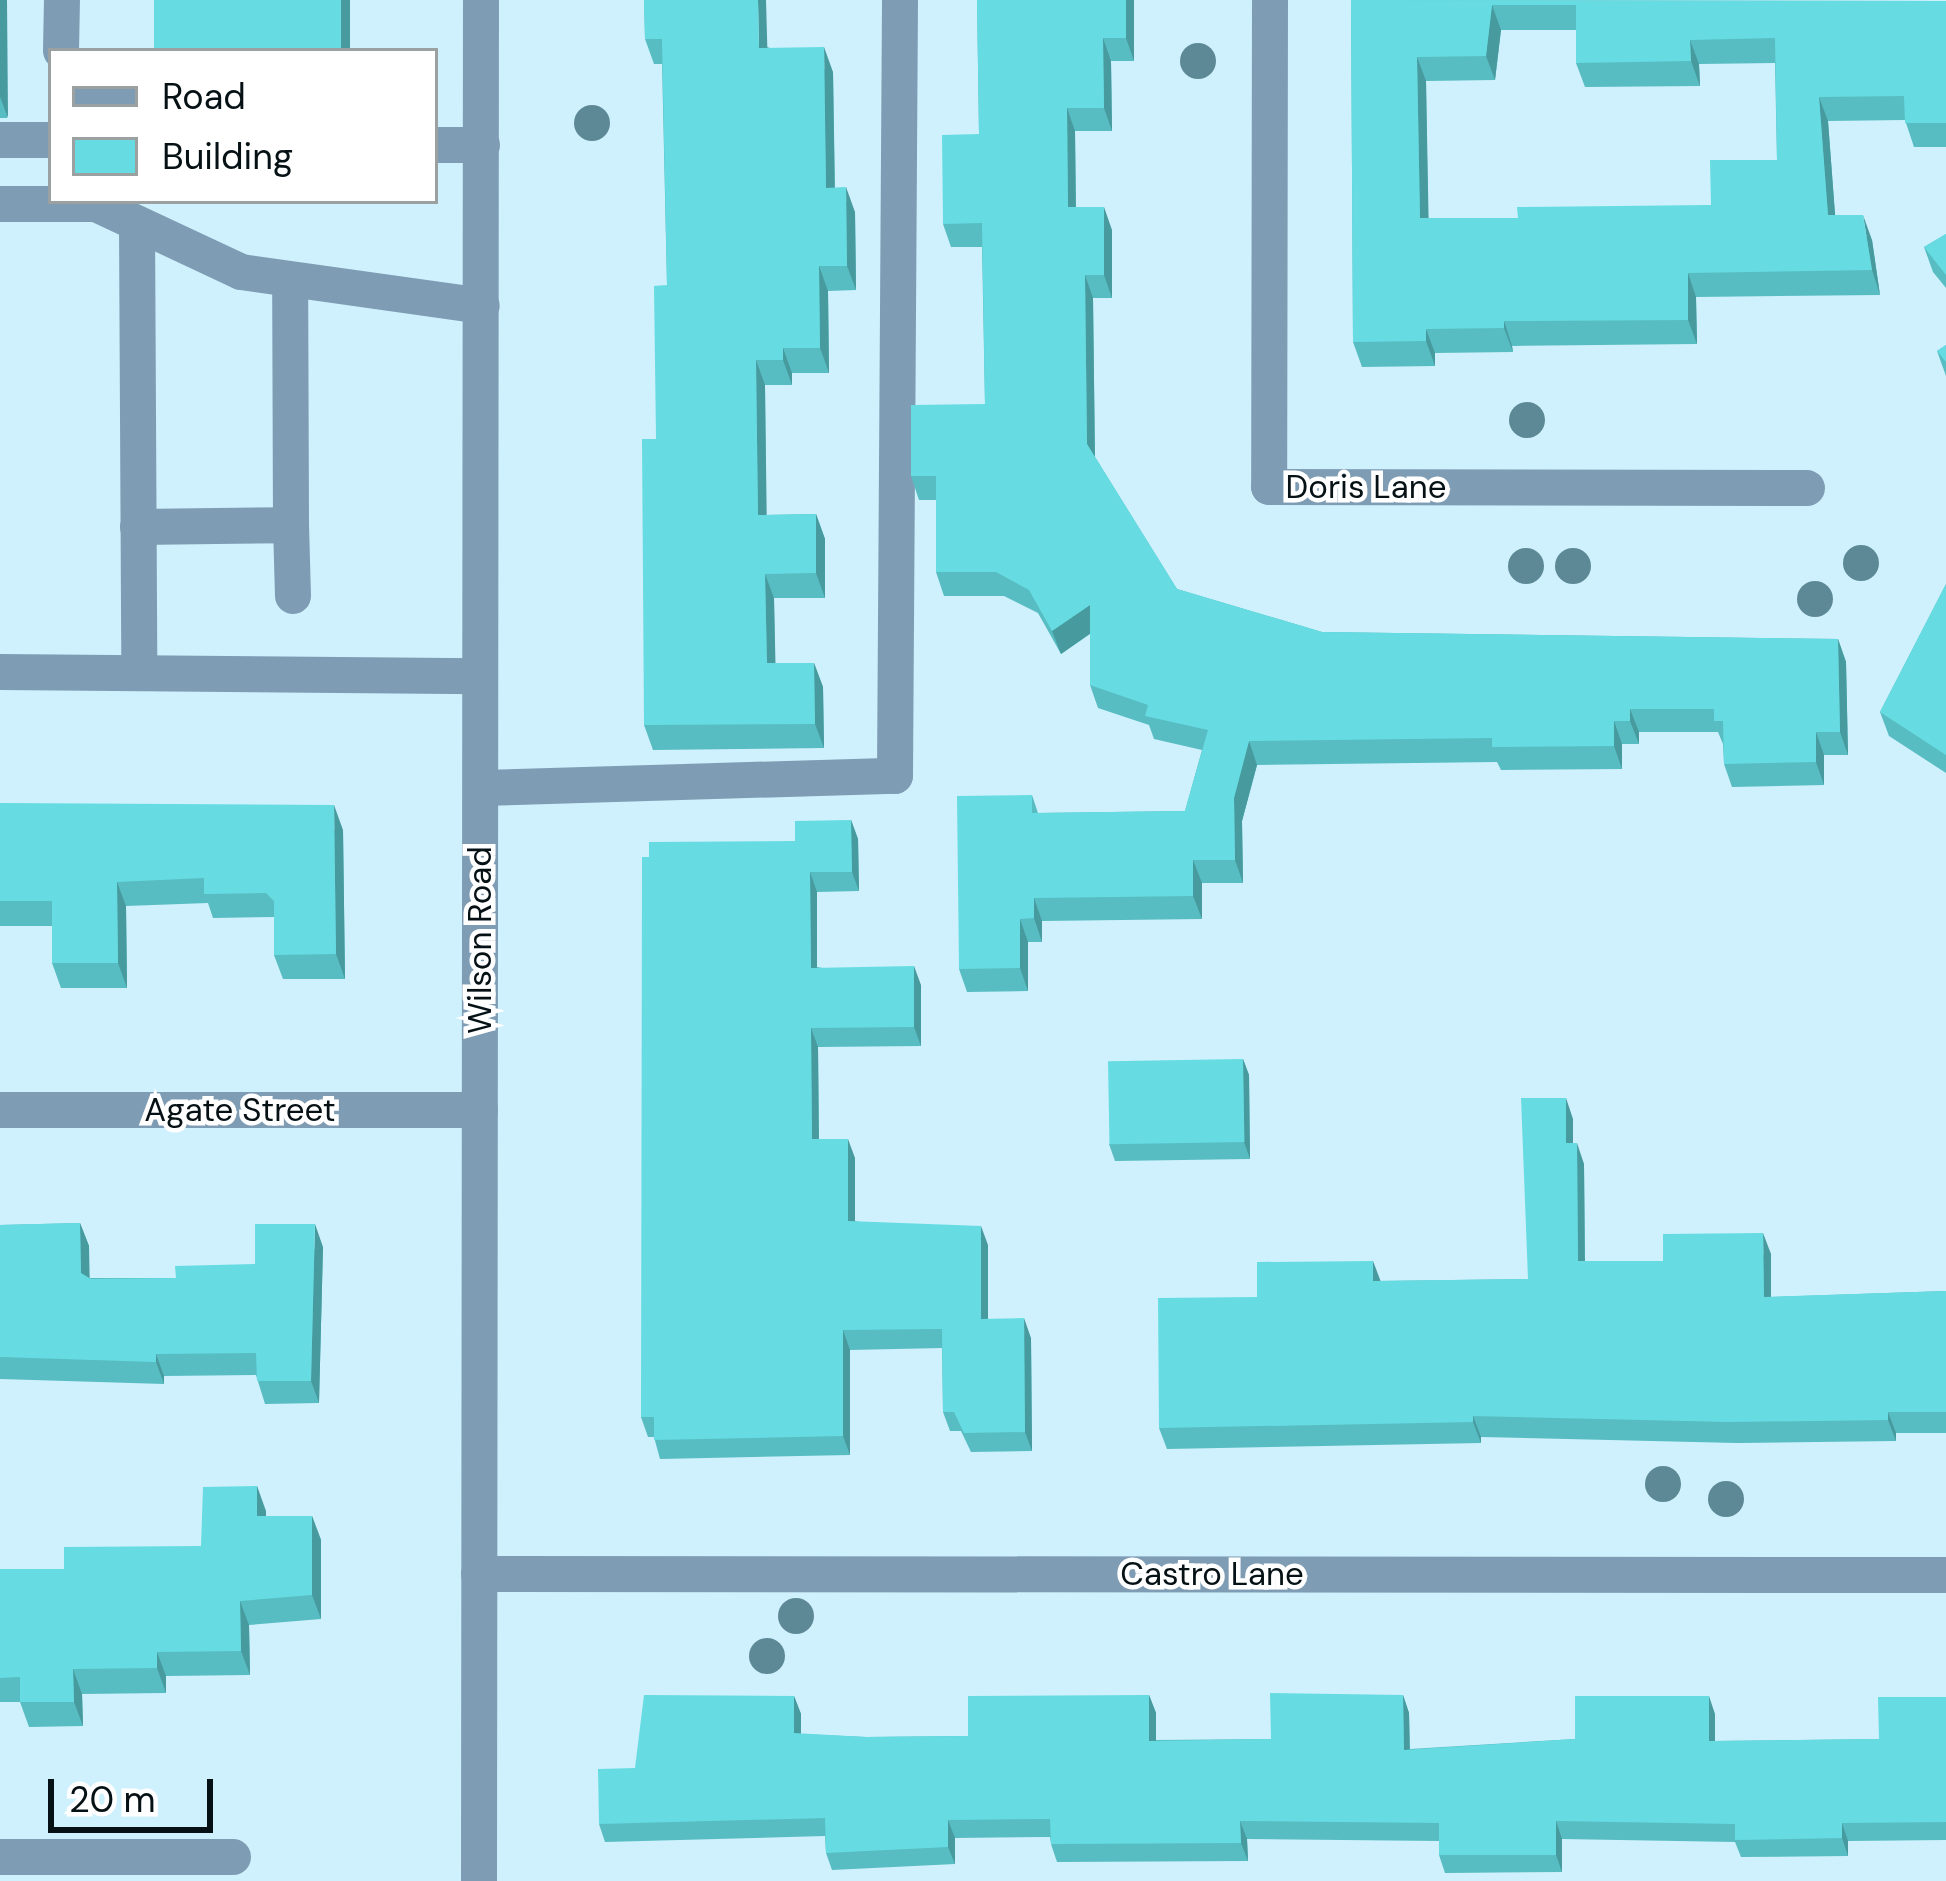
<!DOCTYPE html>
<style>
body{margin:0}
#map{position:relative;width:1946px;height:1881px;overflow:hidden;background:#cef1fd;font-family:"DM Sans",sans-serif}
div>[style]{position:absolute}
[style*='--x']{left:calc(var(--x)*1px);top:calc(var(--y)*1px);width:calc(var(--w)*1px);rotate:calc(var(--a)*1deg)}
.minor>*{height:36px;margin:-18px;padding:0 18px;transform-origin:18px;border-radius:18px;background:#7e9cb3}
.trees>*{width:36px;height:36px;margin:-18px;border-radius:50%;background:#5d8895}
.wall>*{inset:0;background:#58bdc2;transform-origin:0 0}
.shaded-wall>*{inset:0;background:#479a9e;transform-origin:0 0}
.building>*{inset:0;background:#66dce2;transform-origin:0 0}
span{translate:-50% -50%;white-space:nowrap;text-align:center;line-height:1.15;-webkit-text-stroke:9px #fff;paint-order:stroke}
.street-label{font-size:33px;color:#051115}
.legend{position:absolute;left:48px;top:48px;width:390px;height:156px;box-sizing:border-box;background:#fff;border:3px solid #9ba0a1;margin:0;padding:15px 21px;list-style:none;font-size:36px;color:#051115}
.legend li{display:flex;align-items:center;gap:24px;height:60px}
.legend b{width:60px;border:3px solid #9ba0a1}
.scale{position:absolute;left:48px;top:1779px;width:165px;height:54px;box-sizing:border-box;border:6px solid #051115;border-top:0;padding-left:15px;font-size:36px;line-height:42px;white-space:nowrap;color:#051115;-webkit-text-stroke:9px #fff;paint-order:stroke}
</style>
<div id="map">
<div class="minor">
<div style="--x:1270;--y:0;--w:487;--a:90.1"></div>
<div style="--x:1269;--y:487;--w:538;--a:0.11"></div>
<div style="--x:61;--y:51;--w:51;--a:-88.9"></div>
<div style="--x:0;--y:140;--w:51;--a:0"></div>
<div style="--x:435;--y:145;--w:47;--a:0"></div>
<div style="--x:0;--y:204;--w:96;--a:0"></div>
<div style="--x:96;--y:204;--w:160;--a:25.1"></div>
<div style="--x:241;--y:272;--w:243;--a:8"></div>
<div style="--x:137;--y:224;--w:448;--a:89.7"></div>
<div style="--x:291;--y:525;--w:71;--a:88.4"></div>
<div style="--x:138;--y:527;--w:153;--a:-0.7"></div>
<div style="--x:291;--y:525;--w:244;--a:-90.2"></div>
<div style="--x:0;--y:672;--w:480;--a:0.5"></div>
<div style="--x:481;--y:788;--w:414;--a:-1.7"></div>
<div style="--x:895;--y:776;--w:776;--a:-89.63"></div>
<div style="--x:0;--y:1110;--w:480;--a:0"></div>
<div style="--x:479;--y:1574;--w:1467;--a:0.04"></div>
<div style="--x:0;--y:1857;--w:233;--a:0"></div>
<div style="--x:479;--y:1881;--w:1881;--a:-89.94"></div>
</div>
<div class="trees">
<div style="left:1198px;top:61px"></div>
<div style="left:592px;top:123px"></div>
<div style="left:1527px;top:420px"></div>
<div style="left:1861px;top:563px"></div>
<div style="left:1526px;top:566px"></div>
<div style="left:1573px;top:566px"></div>
<div style="left:1815px;top:599px"></div>
<div style="left:1663px;top:1484px"></div>
<div style="left:1726px;top:1499px"></div>
<div style="left:796px;top:1616px"></div>
<div style="left:767px;top:1656px"></div>
</div>
<div class="wall">
<div style="left:0;top:0;width:7px;height:118px"></div>
<div style="clip-path:polygon(644px 0,833px 72px,835px 188px,855px 212px,856px 290px,828px 291px,829px 373px,792px 373px,792px 385px,765px 385px,766px 515px,816px 514px,825px 539px,825px 598px,774px 598px,775px 663px,814px 663px,823px 687px,824px 748px,653px 750px,644px 725px,656px 439px,667px 285px,662px 64px,654px 64px,645px 39px)"></div>
<div style="clip-path:polygon(977px 0,1134px 0,1134px 61px,1111px 61px,1112px 131px,1075px 131px,1076px 207px,1112px 230px,1112px 298px,1093px 298px,1095px 457px,1177px 589px,1322px 632px,1838px 639px,1846px 662px,1848px 755px,1824px 755px,1824px 785px,1732px 787px,1724px 764px,1723px 744px,1718px 732px,1639px 732px,1639px 744px,1622px 744px,1622px 769px,1501px 770px,1497px 762px,1257px 765px,1242px 821px,1243px 883px,1202px 883px,1202px 919px,1042px 921px,1042px 942px,1028px 942px,1028px 991px,967px 992px,959px 969px,1032px 795px,1038px 813px,1185px 811px,1202px 750px,1154px 739px,1149px 725px,1098px 708px,1090px 685px,1090px 634px,1061px 654px,1038px 613px,1004px 596px,944px 596px,936px 572px,936px 500px,919px 500px,911px 476px,985px 404px,982px 247px,951px 247px,943px 224px,979px 134px)"></div>
<div style="clip-path:polygon(evenodd,1351px 0,1946px 1px,1946px 147px,1914px 147px,1905px 120px,1828px 121px,1835px 215px,1872px 240px,1880px 295px,1696px 297px,1697px 344px,1512px 346px,1513px 352px,1435px 353px,1435px 366px,1362px 367px,1353px 342px,1351px 0,1501px 30px,1576px 30px,1576px 63px,1585px 87px,1700px 86px,1699px 64px,1775px 63px,1777px 160px,1711px 205px,1518px 218px,1428px 218px,1426px 81px,1495px 80px,1501px 30px)"></div>
<div style="clip-path:polygon(1946px 234px,1946px 288px,1933px 272px,1924px 247px)"></div>
<div style="clip-path:polygon(1946px 345px,1946px 376px,1937px 351px)"></div>
<div style="clip-path:polygon(1946px 584px,1946px 773px,1889px 736px,1880px 712px)"></div>
<div style="clip-path:polygon(0 803px,343px 830px,345px 979px,283px 979px,274px 955px,274px 917px,213px 918px,208px 903px,126px 906px,127px 988px,61px 988px,52px 963px,52px 926px,0 926px)"></div>
<div style="clip-path:polygon(851px 820px,858px 839px,859px 891px,817px 892px,817px 967px,921px 985px,921px 1046px,818px 1047px,819px 1139px,855px 1158px,855px 1221px,988px 1245px,988px 1319px,1031px 1338px,1032px 1451px,971px 1452px,961px 1431px,950px 1431px,943px 1412px,942px 1348px,850px 1350px,850px 1455px,660px 1459px,654px 1437px,648px 1437px,641px 1417px,649px 857px,795px 841px)"></div>
<div style="clip-path:polygon(1243px 1059px,1249px 1075px,1250px 1159px,1115px 1161px,1109px 1144px)"></div>
<div style="clip-path:polygon(1573px 1119px,1573px 1143px,1584px 1164px,1585px 1261px,1663px 1261px,1771px 1254px,1771px 1297px,1946px 1291px,1946px 1433px,1896px 1433px,1896px 1441px,1737px 1443px,1481px 1437px,1481px 1443px,1167px 1449px,1159px 1428px,1257px 1297px,1380px 1281px,1528px 1279px)"></div>
<div style="clip-path:polygon(80px 1223px,89px 1246px,89px 1278px,176px 1278px,255px 1264px,323px 1247px,319px 1403px,265px 1404px,256px 1375px,164px 1376px,164px 1384px,0 1379px,0 1225px)"></div>
<div style="clip-path:polygon(257px 1486px,266px 1516px,312px 1516px,321px 1540px,321px 1619px,249px 1625px,250px 1675px,166px 1676px,166px 1693px,82px 1694px,83px 1726px,29px 1727px,20px 1702px,0 1702px,0 1569px,64px 1569px,201px 1546px)"></div>
<div style="clip-path:polygon(1149px 1695px,1156px 1713px,1156px 1740px,1271px 1739px,1403px 1695px,1409px 1713px,1410px 1749px,1575px 1739px,1715px 1714px,1715px 1741px,1879px 1739px,1946px 1697px,1946px 1840px,1848px 1841px,1848px 1856px,1741px 1857px,1735px 1842px,1562px 1839px,1562px 1872px,1445px 1873px,1439px 1855px,1439px 1841px,1247px 1839px,1248px 1861px,1057px 1862px,1051px 1844px,1050px 1837px,955px 1838px,955px 1864px,832px 1870px,826px 1853px,825px 1836px,605px 1842px,599px 1824px,635px 1768px,794px 1696px,801px 1714px,801px 1734px,866px 1737px,968px 1736px)"></div>
</div>
<div class="shaded-wall">
<div style="clip-path:polygon(0 0,7px 0,8px 118px,0 97px)"></div>
<div style="left:341px;top:0;width:9px;height:51px"></div>
<div style="clip-path:polygon(758px 0,766px 0,768px 73px,759px 48px)"></div>
<div style="clip-path:polygon(1126px 0,1134px 0,1134px 61px,1126px 38px)"></div>
<div style="clip-path:polygon(1492px 5px,1501px 30px,1495px 80px,1486px 56px)"></div>
<div style="clip-path:polygon(1103px 38px,1111px 61px,1112px 131px,1104px 108px)"></div>
<div style="clip-path:polygon(1690px 40px,1699px 64px,1700px 86px,1691px 61px)"></div>
<div style="clip-path:polygon(824px 47px,833px 72px,835px 212px,826px 188px)"></div>
<div style="clip-path:polygon(1417px 57px,1426px 81px,1429px 242px,1420px 218px)"></div>
<div style="clip-path:polygon(1819px 97px,1828px 121px,1837px 240px,1828px 215px)"></div>
<div style="clip-path:polygon(1067px 108px,1075px 131px,1076px 231px,1068px 207px)"></div>
<div style="clip-path:polygon(846px 187px,855px 212px,856px 290px,847px 266px)"></div>
<div style="clip-path:polygon(1104px 207px,1112px 230px,1112px 298px,1104px 275px)"></div>
<div style="clip-path:polygon(1863px 215px,1872px 240px,1880px 295px,1872px 270px)"></div>
<div style="clip-path:polygon(819px 266px,828px 291px,829px 373px,820px 348px)"></div>
<div style="clip-path:polygon(1688px 273px,1696px 297px,1697px 344px,1688px 320px)"></div>
<div style="clip-path:polygon(1085px 275px,1093px 298px,1095px 467px,1087px 444px)"></div>
<div style="clip-path:polygon(1504px 321px,1512px 346px,1513px 352px,1504px 328px)"></div>
<div style="clip-path:polygon(1426px 329px,1435px 353px,1435px 366px,1426px 341px)"></div>
<div style="clip-path:polygon(783px 348px,792px 373px,792px 385px,783px 360px)"></div>
<div style="clip-path:polygon(756px 360px,765px 385px,767px 540px,758px 515px)"></div>
<div style="clip-path:polygon(816px 514px,825px 539px,825px 598px,816px 573px)"></div>
<div style="clip-path:polygon(765px 574px,774px 598px,776px 688px,767px 663px)"></div>
<div style="clip-path:polygon(1090px 605px,1098px 628px,1061px 654px,1052px 631px)"></div>
<div style="clip-path:polygon(1838px 639px,1846px 662px,1848px 755px,1840px 732px)"></div>
<div style="clip-path:polygon(814px 663px,823px 687px,824px 748px,815px 724px)"></div>
<div style="clip-path:polygon(1630px 709px,1639px 732px,1639px 744px,1630px 721px)"></div>
<div style="clip-path:polygon(1614px 721px,1622px 744px,1622px 769px,1614px 746px)"></div>
<div style="clip-path:polygon(1816px 732px,1824px 755px,1824px 785px,1816px 762px)"></div>
<div style="clip-path:polygon(1249px 741px,1257px 765px,1242px 821px,1243px 883px,1235px 860px,1234px 798px)"></div>
<div style="clip-path:polygon(334px 805px,343px 830px,345px 979px,336px 954px)"></div>
<div style="clip-path:polygon(851px 820px,858px 839px,859px 891px,852px 872px)"></div>
<div style="clip-path:polygon(1193px 860px,1202px 883px,1202px 919px,1193px 896px)"></div>
<div style="clip-path:polygon(810px 872px,817px 892px,817px 987px,811px 968px)"></div>
<div style="clip-path:polygon(117px 882px,126px 906px,127px 988px,118px 963px)"></div>
<div style="clip-path:polygon(1034px 898px,1042px 921px,1042px 942px,1034px 918px)"></div>
<div style="clip-path:polygon(1020px 919px,1028px 942px,1028px 991px,1020px 968px)"></div>
<div style="clip-path:polygon(914px 966px,921px 985px,921px 1046px,914px 1027px)"></div>
<div style="clip-path:polygon(811px 1028px,818px 1047px,819px 1158px,812px 1139px)"></div>
<div style="clip-path:polygon(1243px 1059px,1249px 1075px,1250px 1159px,1244px 1142px)"></div>
<div style="clip-path:polygon(1566px 1098px,1573px 1119px,1573px 1164px,1566px 1143px)"></div>
<div style="clip-path:polygon(848px 1139px,855px 1158px,855px 1240px,848px 1221px)"></div>
<div style="clip-path:polygon(1577px 1143px,1584px 1164px,1585px 1282px,1578px 1261px)"></div>
<div style="clip-path:polygon(80px 1223px,89px 1246px,90px 1296px,81px 1273px)"></div>
<div style="clip-path:polygon(315px 1224px,323px 1247px,319px 1403px,311px 1381px)"></div>
<div style="clip-path:polygon(981px 1226px,988px 1245px,988px 1338px,981px 1319px)"></div>
<div style="clip-path:polygon(1763px 1233px,1771px 1254px,1771px 1318px,1764px 1297px)"></div>
<div style="clip-path:polygon(1373px 1261px,1381px 1282px,1373px 1281px)"></div>
<div style="clip-path:polygon(1024px 1318px,1031px 1338px,1032px 1451px,1025px 1432px)"></div>
<div style="clip-path:polygon(843px 1330px,850px 1350px,850px 1455px,843px 1436px)"></div>
<div style="clip-path:polygon(156px 1354px,164px 1376px,164px 1384px,156px 1362px)"></div>
<div style="clip-path:polygon(1888px 1412px,1896px 1433px,1896px 1441px,1888px 1420px)"></div>
<div style="clip-path:polygon(1473px 1416px,1481px 1437px,1481px 1443px,1473px 1422px)"></div>
<div style="clip-path:polygon(257px 1486px,266px 1511px,266px 1540px,257px 1516px)"></div>
<div style="clip-path:polygon(312px 1516px,321px 1540px,321px 1619px,312px 1595px)"></div>
<div style="clip-path:polygon(240px 1601px,249px 1625px,250px 1675px,241px 1651px)"></div>
<div style="clip-path:polygon(157px 1652px,166px 1676px,166px 1693px,157px 1668px)"></div>
<div style="clip-path:polygon(73px 1669px,82px 1694px,83px 1726px,74px 1702px)"></div>
<div style="clip-path:polygon(1149px 1695px,1156px 1713px,1156px 1758px,1149px 1741px)"></div>
<div style="clip-path:polygon(1403px 1695px,1409px 1713px,1410px 1768px,1404px 1750px)"></div>
<div style="clip-path:polygon(794px 1696px,801px 1714px,801px 1751px,794px 1733px)"></div>
<div style="clip-path:polygon(1709px 1696px,1715px 1714px,1715px 1758px,1709px 1741px)"></div>
<div style="clip-path:polygon(948px 1820px,955px 1838px,955px 1864px,948px 1847px)"></div>
<div style="clip-path:polygon(1240px 1821px,1247px 1839px,1248px 1861px,1241px 1843px)"></div>
<div style="clip-path:polygon(1556px 1821px,1562px 1839px,1562px 1872px,1556px 1855px)"></div>
<div style="clip-path:polygon(1842px 1823px,1848px 1841px,1848px 1856px,1842px 1838px)"></div>
</div>
<div class="building">
<div style="left:154px;top:0;width:187px;height:51px"></div>
<div style="clip-path:polygon(644px 0,758px 0,759px 48px,824px 47px,826px 188px,846px 187px,847px 266px,819px 266px,820px 348px,783px 348px,783px 360px,756px 360px,758px 515px,816px 514px,816px 573px,765px 574px,767px 663px,814px 663px,815px 724px,644px 725px,642px 439px,656px 439px,654px 286px,667px 285px,662px 39px,645px 39px)"></div>
<div style="clip-path:polygon(977px 0,1126px 0,1126px 38px,1103px 38px,1104px 108px,1067px 108px,1068px 207px,1104px 207px,1104px 275px,1085px 275px,1087px 444px,1177px 589px,1322px 632px,1838px 639px,1840px 732px,1816px 732px,1816px 762px,1724px 764px,1723px 721px,1714px 721px,1714px 709px,1630px 709px,1630px 721px,1614px 721px,1614px 746px,1492px 747px,1492px 738px,1249px 741px,1234px 798px,1235px 860px,1193px 860px,1193px 896px,1034px 898px,1034px 918px,1020px 919px,1020px 968px,959px 969px,957px 796px,1032px 795px,1032px 813px,1185px 811px,1208px 730px,1145px 716px,1148px 705px,1090px 685px,1090px 605px,1052px 631px,1029px 590px,996px 572px,936px 572px,936px 476px,911px 476px,911px 405px,985px 404px,982px 223px,943px 224px,942px 135px,979px 134px)"></div>
<div style="clip-path:polygon(evenodd,1351px 0,1946px 1px,1946px 123px,1905px 123px,1904px 96px,1819px 97px,1828px 215px,1863px 215px,1872px 270px,1688px 273px,1688px 320px,1504px 321px,1504px 328px,1426px 329px,1426px 341px,1353px 342px,1351px 0,1492px 5px,1576px 5px,1576px 63px,1691px 61px,1690px 40px,1775px 38px,1777px 160px,1710px 160px,1711px 205px,1517px 207px,1518px 218px,1420px 218px,1417px 57px,1486px 56px,1492px 5px)"></div>
<div style="clip-path:polygon(1946px 234px,1946px 275px,1924px 247px)"></div>
<div style="clip-path:polygon(1946px 345px,1946px 362px,1937px 351px)"></div>
<div style="clip-path:polygon(1946px 584px,1946px 755px,1880px 712px)"></div>
<div style="clip-path:polygon(0 803px,334px 805px,336px 954px,274px 955px,274px 901px,266px 893px,204px 894px,204px 878px,117px 882px,118px 963px,52px 963px,52px 901px,0 901px)"></div>
<div style="clip-path:polygon(851px 820px,852px 872px,810px 872px,811px 968px,914px 966px,914px 1027px,811px 1028px,812px 1139px,848px 1139px,848px 1221px,981px 1226px,981px 1319px,1024px 1318px,1025px 1432px,964px 1433px,954px 1412px,943px 1412px,942px 1329px,843px 1330px,843px 1436px,654px 1440px,654px 1417px,641px 1417px,642px 857px,649px 857px,649px 842px,795px 841px,795px 821px)"></div>
<div style="left:1243px;top:1059px;width:83px;height:135px;rotate:89deg"></div>
<div style="clip-path:polygon(1521px 1098px,1566px 1098px,1566px 1143px,1577px 1143px,1578px 1261px,1663px 1261px,1663px 1234px,1763px 1233px,1764px 1297px,1946px 1291px,1946px 1412px,1888px 1412px,1888px 1420px,1729px 1422px,1473px 1416px,1473px 1422px,1159px 1428px,1158px 1298px,1257px 1297px,1257px 1262px,1373px 1261px,1373px 1281px,1528px 1279px)"></div>
<div style="clip-path:polygon(80px 1223px,81px 1273px,91px 1279px,176px 1278px,175px 1266px,255px 1264px,255px 1224px,315px 1224px,311px 1381px,257px 1381px,256px 1353px,156px 1354px,156px 1362px,0 1357px,0 1225px)"></div>
<div style="clip-path:polygon(257px 1486px,257px 1516px,312px 1516px,312px 1595px,240px 1601px,241px 1651px,157px 1652px,157px 1668px,73px 1669px,74px 1702px,20px 1702px,20px 1677px,0 1678px,0 1569px,64px 1569px,64px 1547px,201px 1546px,203px 1487px)"></div>
<div style="clip-path:polygon(1270px 1693px,1403px 1695px,1404px 1750px,1575px 1739px,1575px 1696px,1709px 1696px,1709px 1741px,1879px 1739px,1878px 1697px,1946px 1697px,1946px 1822px,1842px 1823px,1842px 1838px,1735px 1840px,1735px 1824px,1556px 1821px,1556px 1855px,1439px 1855px,1439px 1823px,1240px 1821px,1241px 1843px,1051px 1844px,1050px 1819px,948px 1820px,948px 1847px,826px 1853px,825px 1818px,599px 1824px,598px 1769px,635px 1768px,644px 1695px,794px 1696px,794px 1733px,866px 1737px,968px 1736px,968px 1696px,1149px 1695px,1149px 1741px,1271px 1739px)"></div>
</div>
<div class="street-label">
<span style="left:1366px;top:487px">Doris Lane</span>
<span style="left:480px;top:940px;rotate:-90deg">Wilson Road</span>
<span style="left:240px;top:1110px">Agate Street</span>
<span style="left:1212px;top:1574px">Castro Lane</span>
</div>
<ul class="legend">
<li><b style="height:15px;background:#7e9cb3"></b>Road</li>
<li><b style="height:33px;background:#66dce2"></b>Building</li>
</ul>
<div class="scale">20 m</div>
</div>
